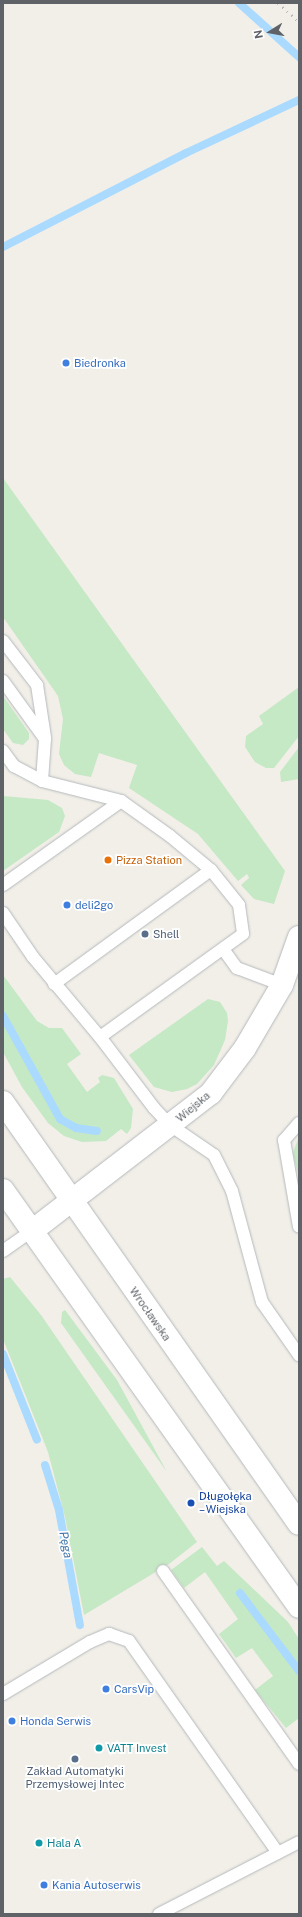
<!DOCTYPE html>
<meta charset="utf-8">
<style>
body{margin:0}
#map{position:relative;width:302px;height:1917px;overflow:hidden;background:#f1efe8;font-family:"Public Sans",sans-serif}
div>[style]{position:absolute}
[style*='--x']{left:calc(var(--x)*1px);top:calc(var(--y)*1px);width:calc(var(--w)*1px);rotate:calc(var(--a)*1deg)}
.green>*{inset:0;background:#c5e8c5}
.stream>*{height:8px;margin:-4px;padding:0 4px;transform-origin:4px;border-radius:4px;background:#aadaff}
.roads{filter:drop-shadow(0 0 1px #b5b8bc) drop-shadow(0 0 1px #b5b8bc)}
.lane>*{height:12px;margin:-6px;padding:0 6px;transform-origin:6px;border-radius:6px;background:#fff}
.street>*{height:22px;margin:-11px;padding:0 11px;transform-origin:11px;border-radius:11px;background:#fff}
.secondary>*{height:22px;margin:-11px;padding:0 11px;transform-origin:11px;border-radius:11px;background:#fff}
.rail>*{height:3px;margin-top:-1.5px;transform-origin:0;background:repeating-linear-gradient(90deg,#b6b7b8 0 1px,transparent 0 6px)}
.dots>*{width:11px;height:11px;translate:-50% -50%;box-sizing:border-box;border:2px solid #fff;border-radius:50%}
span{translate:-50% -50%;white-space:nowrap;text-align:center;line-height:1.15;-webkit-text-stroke:3.5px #fff;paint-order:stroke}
.shop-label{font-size:11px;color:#366cbe}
.left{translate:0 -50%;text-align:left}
.food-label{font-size:11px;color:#c56008}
.service-label{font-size:11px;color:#4e5e75}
.street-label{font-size:11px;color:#5f6368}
.transit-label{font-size:11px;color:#164399}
.culture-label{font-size:11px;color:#0d838f}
.water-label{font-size:12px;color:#4174aa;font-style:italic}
.frame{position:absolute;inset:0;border:4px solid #5f6368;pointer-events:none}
.north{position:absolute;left:250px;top:12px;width:40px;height:40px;-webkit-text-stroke:3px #fff;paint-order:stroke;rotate:259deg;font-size:11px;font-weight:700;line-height:16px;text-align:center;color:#5f6368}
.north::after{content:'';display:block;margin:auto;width:14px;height:18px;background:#5f6368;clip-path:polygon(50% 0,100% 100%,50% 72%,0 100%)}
</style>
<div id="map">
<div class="green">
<div style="clip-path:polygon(3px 478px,285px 871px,274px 904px,254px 899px,241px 885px,249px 878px,247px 874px,238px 881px,198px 834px,129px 788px,137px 765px,99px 753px,91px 777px,75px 774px,64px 765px,59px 754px,63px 719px,58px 696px,3px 617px)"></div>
<div style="clip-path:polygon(299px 687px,299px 736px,274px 768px,266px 768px,255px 762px,245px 747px,246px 736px,263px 724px,259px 716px)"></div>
<div style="clip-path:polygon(3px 696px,29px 733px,29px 739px,23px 745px,13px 743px,3px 729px)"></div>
<div style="clip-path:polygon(299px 747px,299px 779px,281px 782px,280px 772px)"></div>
<div style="clip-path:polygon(3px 796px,48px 800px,62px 808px,65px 816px,59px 832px,3px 871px)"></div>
<div style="clip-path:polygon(3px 975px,37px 1021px,49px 1028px,62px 1028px,81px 1054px,67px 1064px,87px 1092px,100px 1082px,98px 1078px,102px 1075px,114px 1078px,133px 1109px,131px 1128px,127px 1134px,121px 1129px,106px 1141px,82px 1142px,64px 1136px,48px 1123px,22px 1087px,3px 1052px)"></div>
<div style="clip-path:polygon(208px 999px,220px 1002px,227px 1013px,228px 1021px,225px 1040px,214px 1065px,197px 1084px,187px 1089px,172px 1092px,154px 1087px,129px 1055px)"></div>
<div style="clip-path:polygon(299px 1136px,299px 1178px,293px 1153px)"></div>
<div style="clip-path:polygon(10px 1277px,41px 1315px,197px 1542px,169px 1564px,84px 1615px,65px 1517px,48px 1452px,3px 1339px,3px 1279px)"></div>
<div style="clip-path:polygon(65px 1310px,117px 1380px,167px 1472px,61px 1323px,62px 1312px)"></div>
<div style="clip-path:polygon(202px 1547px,217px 1566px,224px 1561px,288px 1622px,299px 1639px,299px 1718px,286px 1728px,255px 1690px,273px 1676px,252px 1648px,236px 1658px,219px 1634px,238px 1619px,205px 1572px,184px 1588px,171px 1570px)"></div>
</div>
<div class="stream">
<div style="--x:239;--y:3;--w:81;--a:42"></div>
<div style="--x:3;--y:247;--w:206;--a:-27.2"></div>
<div style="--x:186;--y:153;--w:125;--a:-25.1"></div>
<div style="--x:3;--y:1016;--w:118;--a:61"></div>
<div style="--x:60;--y:1119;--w:18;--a:29"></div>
<div style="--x:76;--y:1128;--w:21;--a:8"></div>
<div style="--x:3;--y:1354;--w:92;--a:68.4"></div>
<div style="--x:45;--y:1465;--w:47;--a:72.7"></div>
<div style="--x:59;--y:1510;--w:117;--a:79.7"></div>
<div style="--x:240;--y:1593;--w:98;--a:52.9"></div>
</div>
<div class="roads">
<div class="lane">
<div style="--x:3;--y:641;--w:56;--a:52.3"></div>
<div style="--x:37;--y:685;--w:53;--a:81.3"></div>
<div style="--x:3;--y:681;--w:72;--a:54.1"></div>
<div style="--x:45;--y:739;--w:42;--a:94.1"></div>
<div style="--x:3;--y:751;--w:19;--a:54"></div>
<div style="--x:14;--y:766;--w:32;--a:28"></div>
<div style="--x:42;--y:781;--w:81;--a:14.2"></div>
<div style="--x:3;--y:885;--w:145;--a:-35.4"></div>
<div style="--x:121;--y:801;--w:60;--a:35.5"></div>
<div style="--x:170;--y:836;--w:53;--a:39.7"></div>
<div style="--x:211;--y:870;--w:45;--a:51.3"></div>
<div style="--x:239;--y:905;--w:29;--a:82"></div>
<div style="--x:243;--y:934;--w:176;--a:144.2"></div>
<div style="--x:3;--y:913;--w:53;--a:55.7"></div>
<div style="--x:33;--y:957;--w:104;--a:50.1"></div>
<div style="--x:100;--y:1037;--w:89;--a:52.7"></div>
<div style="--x:154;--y:1108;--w:23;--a:47"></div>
<div style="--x:170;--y:1125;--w:53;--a:34.3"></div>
<div style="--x:214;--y:1155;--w:40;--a:63.4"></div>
<div style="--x:232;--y:1191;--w:115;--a:74.9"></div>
<div style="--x:262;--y:1302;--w:65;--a:55.1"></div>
<div style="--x:223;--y:949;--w:24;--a:54"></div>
<div style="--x:237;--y:968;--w:48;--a:20.7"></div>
<div style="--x:54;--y:984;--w:194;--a:-36"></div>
<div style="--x:299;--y:1123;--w:23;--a:131"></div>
<div style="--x:284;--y:1140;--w:88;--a:80.2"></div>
<div style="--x:3;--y:1251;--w:35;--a:-35"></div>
<div style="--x:163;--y:1571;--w:236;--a:54.8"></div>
<div style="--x:3;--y:1694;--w:101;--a:-30.9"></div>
<div style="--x:90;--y:1642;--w:21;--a:-23"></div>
<div style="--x:109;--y:1634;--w:21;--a:19"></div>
<div style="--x:129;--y:1641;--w:259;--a:54.9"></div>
<div style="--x:159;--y:1914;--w:157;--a:-27.2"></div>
</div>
<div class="street">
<div style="--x:32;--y:1231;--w:226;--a:-37.6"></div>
<div style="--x:211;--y:1093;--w:56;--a:-52.9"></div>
<div style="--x:245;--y:1048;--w:73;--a:-59.6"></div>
<div style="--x:282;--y:985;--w:51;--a:-70.5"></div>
</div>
<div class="secondary">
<div style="--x:3;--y:1102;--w:515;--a:54.95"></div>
<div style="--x:3;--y:1190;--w:511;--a:54.63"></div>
</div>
</div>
<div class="rail">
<div style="--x:278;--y:3;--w:28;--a:42"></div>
</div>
<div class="dots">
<div style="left:66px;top:363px;background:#3f7fe0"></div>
<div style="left:108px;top:860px;background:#e8710a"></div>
<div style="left:67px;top:905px;background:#3f7fe0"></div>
<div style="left:145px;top:934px;background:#5c6f8a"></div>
<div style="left:191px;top:1503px;background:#1a4fb4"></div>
<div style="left:106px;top:1689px;background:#3f7fe0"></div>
<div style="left:12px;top:1721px;background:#3f7fe0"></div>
<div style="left:99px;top:1748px;background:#0f9aa8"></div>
<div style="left:75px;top:1759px;background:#5c6f8a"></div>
<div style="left:39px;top:1843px;background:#0f9aa8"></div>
<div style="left:44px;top:1885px;background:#3f7fe0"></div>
</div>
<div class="shop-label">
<span class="left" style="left:74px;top:363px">Biedronka</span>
<span class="left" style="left:75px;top:905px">deli2go</span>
<span class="left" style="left:114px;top:1689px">CarsVip</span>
<span class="left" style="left:20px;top:1721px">Honda Serwis</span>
<span class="left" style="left:52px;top:1885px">Kania Autoserwis</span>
</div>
<div class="food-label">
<span class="left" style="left:116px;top:860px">Pizza Station</span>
</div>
<div class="service-label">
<span class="left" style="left:153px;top:934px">Shell</span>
<span style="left:75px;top:1778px">Zakład Automatyki<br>Przemysłowej Intec</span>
</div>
<div class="street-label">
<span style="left:193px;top:1107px;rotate:-40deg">Wiejska</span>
<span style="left:150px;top:1314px;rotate:55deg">Wrocławska</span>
</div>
<div class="transit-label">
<span class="left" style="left:199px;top:1503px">Długołęka<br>– Wiejska</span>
</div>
<div class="culture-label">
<span class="left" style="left:107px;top:1748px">VATT Invest</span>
<span class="left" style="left:47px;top:1843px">Hala A</span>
</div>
<div class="water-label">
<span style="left:65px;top:1545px;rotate:79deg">Pęga</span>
</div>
<div class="frame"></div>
<div class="north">N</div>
</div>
